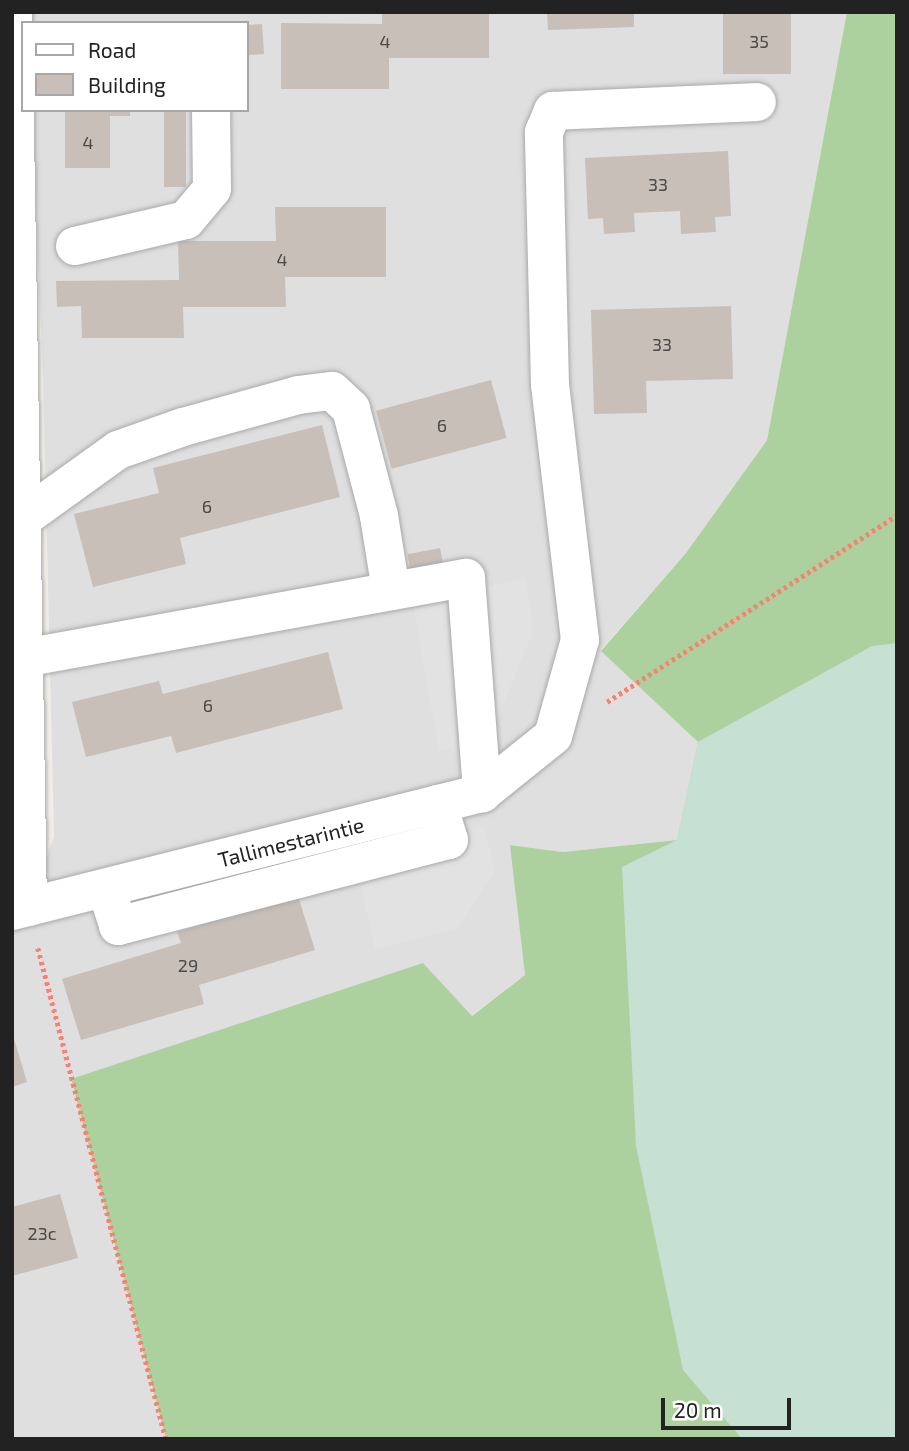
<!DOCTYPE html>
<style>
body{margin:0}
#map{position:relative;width:909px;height:1451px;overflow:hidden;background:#f2efe9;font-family:"Exo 2",sans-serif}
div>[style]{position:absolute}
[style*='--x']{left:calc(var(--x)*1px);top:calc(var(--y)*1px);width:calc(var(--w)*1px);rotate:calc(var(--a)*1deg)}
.residential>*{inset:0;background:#e0dfdf}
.forest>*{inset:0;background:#add19e}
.wetland>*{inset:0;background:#c6e0d4}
.parking>*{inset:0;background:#e2e2e2}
.building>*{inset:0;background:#c7bfb8;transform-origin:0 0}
.path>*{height:4.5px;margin-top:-2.25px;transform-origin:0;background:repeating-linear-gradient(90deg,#fa8072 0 3.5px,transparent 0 7px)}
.roads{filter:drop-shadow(0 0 2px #a9a9a9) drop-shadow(0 0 2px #a9a9a9)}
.minor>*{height:38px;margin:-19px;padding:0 19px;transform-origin:19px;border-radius:19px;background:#fff}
span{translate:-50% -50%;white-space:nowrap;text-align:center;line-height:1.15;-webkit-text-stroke:6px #fff;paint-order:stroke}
.number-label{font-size:18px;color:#4b4948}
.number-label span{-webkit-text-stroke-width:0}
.street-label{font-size:21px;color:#222}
.frame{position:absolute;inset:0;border:14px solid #222;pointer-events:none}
.legend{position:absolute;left:21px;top:21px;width:228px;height:91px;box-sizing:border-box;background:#fff;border:2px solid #a7a7a7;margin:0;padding:9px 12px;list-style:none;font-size:21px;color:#222}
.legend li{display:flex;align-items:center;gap:14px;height:35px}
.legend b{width:35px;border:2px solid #a7a7a7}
.scale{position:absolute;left:661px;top:1398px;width:130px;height:32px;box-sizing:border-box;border:4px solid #222;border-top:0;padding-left:9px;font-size:21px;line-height:24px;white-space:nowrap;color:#222;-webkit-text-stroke:5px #fff;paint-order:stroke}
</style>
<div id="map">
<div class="residential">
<div style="clip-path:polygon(30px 12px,847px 12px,767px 440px,686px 553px,601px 650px,698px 742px,677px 840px,563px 852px,511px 845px,525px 975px,471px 1016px,71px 1079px,166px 1439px,12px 1439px,12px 911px,28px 907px,54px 837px,43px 378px,32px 110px,247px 110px,247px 23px,30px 23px)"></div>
</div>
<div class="forest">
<div style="clip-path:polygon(847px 12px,897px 12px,897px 1439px,166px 1439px,71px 1079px,423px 963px,472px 1016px,525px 975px,510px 845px,563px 852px,677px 840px,698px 742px,601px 651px,686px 553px,767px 440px)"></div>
</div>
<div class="wetland">
<div style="clip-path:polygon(897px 643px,897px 1439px,742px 1439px,683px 1370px,636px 1146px,622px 867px,677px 840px,698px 742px,872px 646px)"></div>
</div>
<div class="parking">
<div style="clip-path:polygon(526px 579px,533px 632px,487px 743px,439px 751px,412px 599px)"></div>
<div style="clip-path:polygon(484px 827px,495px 871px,458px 929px,375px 949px,354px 858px)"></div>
</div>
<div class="building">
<div style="clip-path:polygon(382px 12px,489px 12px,489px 58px,389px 58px,389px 89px,281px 89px,281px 23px,382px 24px)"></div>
<div style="clip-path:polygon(547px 12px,634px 12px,634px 27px,548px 30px)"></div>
<div style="left:723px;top:12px;width:68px;height:62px"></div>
<div style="left:262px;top:24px;width:30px;height:15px;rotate:86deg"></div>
<div style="clip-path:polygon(65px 110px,130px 110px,130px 116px,110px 116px,110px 168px,65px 168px)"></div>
<div style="left:164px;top:111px;width:22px;height:76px"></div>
<div style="clip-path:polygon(728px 151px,731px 216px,715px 217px,716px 232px,681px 234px,680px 211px,634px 213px,635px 232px,604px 234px,603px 218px,588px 219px,585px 158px)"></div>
<div style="clip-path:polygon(275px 207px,386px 207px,386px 277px,285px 277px,286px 307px,183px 307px,184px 338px,82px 338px,81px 306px,57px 307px,56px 281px,179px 280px,178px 241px,276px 241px)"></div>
<div style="clip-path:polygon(731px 306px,733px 379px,646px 381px,647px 413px,594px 414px,591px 310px)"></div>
<div style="left:491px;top:380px;width:60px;height:119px;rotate:75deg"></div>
<div style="clip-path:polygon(322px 425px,340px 497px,180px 538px,186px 564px,93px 587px,74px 514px,159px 493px,153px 468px)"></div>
<div style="left:440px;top:548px;width:20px;height:33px;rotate:79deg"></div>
<div style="clip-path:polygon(328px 652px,343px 709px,176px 753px,171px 736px,86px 757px,72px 702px,159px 681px,163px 694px)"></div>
<div style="clip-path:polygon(298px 896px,315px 950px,199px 985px,204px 1004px,81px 1040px,62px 979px,181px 943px,177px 932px)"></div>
<div style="clip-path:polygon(12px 1032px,27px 1082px,12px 1087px)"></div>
<div style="clip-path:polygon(60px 1194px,78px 1258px,12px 1276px,12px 1207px)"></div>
</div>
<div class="path">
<div style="--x:607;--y:702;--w:345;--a:-32.8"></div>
<div style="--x:38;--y:948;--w:507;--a:75.39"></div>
</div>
<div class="roads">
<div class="minor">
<div style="--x:13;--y:12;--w:895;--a:89.04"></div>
<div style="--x:75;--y:246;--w:114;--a:-13.2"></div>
<div style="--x:186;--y:220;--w:40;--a:-50"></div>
<div style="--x:212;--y:189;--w:79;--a:-90.7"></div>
<div style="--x:22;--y:519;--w:118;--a:-35.7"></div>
<div style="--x:118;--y:450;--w:69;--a:-19.5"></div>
<div style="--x:183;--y:427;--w:119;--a:-15.5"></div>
<div style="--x:298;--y:395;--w:34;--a:-7"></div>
<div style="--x:332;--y:391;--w:26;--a:43"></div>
<div style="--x:351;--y:409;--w:111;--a:75.3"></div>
<div style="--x:379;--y:516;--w:76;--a:80.9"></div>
<div style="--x:24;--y:658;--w:449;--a:-10.3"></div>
<div style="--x:466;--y:578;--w:216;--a:85.7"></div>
<div style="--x:106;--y:888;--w:40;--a:72"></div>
<div style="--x:118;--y:926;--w:342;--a:-14.6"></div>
<div style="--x:449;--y:840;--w:38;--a:-107"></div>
<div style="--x:12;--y:911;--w:485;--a:-14.1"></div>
<div style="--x:482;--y:793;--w:91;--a:-38.8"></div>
<div style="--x:553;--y:736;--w:100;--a:-74.3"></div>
<div style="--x:580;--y:640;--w:257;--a:-96.7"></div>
<div style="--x:550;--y:385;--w:253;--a:-91.4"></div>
<div style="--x:544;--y:132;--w:23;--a:-67"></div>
<div style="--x:553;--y:111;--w:204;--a:-2.5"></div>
</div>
</div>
<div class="number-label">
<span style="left:385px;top:41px">4</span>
<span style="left:759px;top:41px">35</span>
<span style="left:88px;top:142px">4</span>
<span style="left:658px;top:184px">33</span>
<span style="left:282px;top:259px">4</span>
<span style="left:662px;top:344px">33</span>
<span style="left:442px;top:425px">6</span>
<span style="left:207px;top:506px">6</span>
<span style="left:208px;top:705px">6</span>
<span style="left:188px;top:965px">29</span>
<span style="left:42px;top:1233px">23c</span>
</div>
<div class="street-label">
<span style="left:291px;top:842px;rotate:-14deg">Tallimestarintie</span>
</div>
<div class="frame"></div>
<ul class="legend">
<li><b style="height:9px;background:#fff"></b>Road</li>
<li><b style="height:19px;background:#c7bfb8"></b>Building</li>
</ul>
<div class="scale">20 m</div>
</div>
